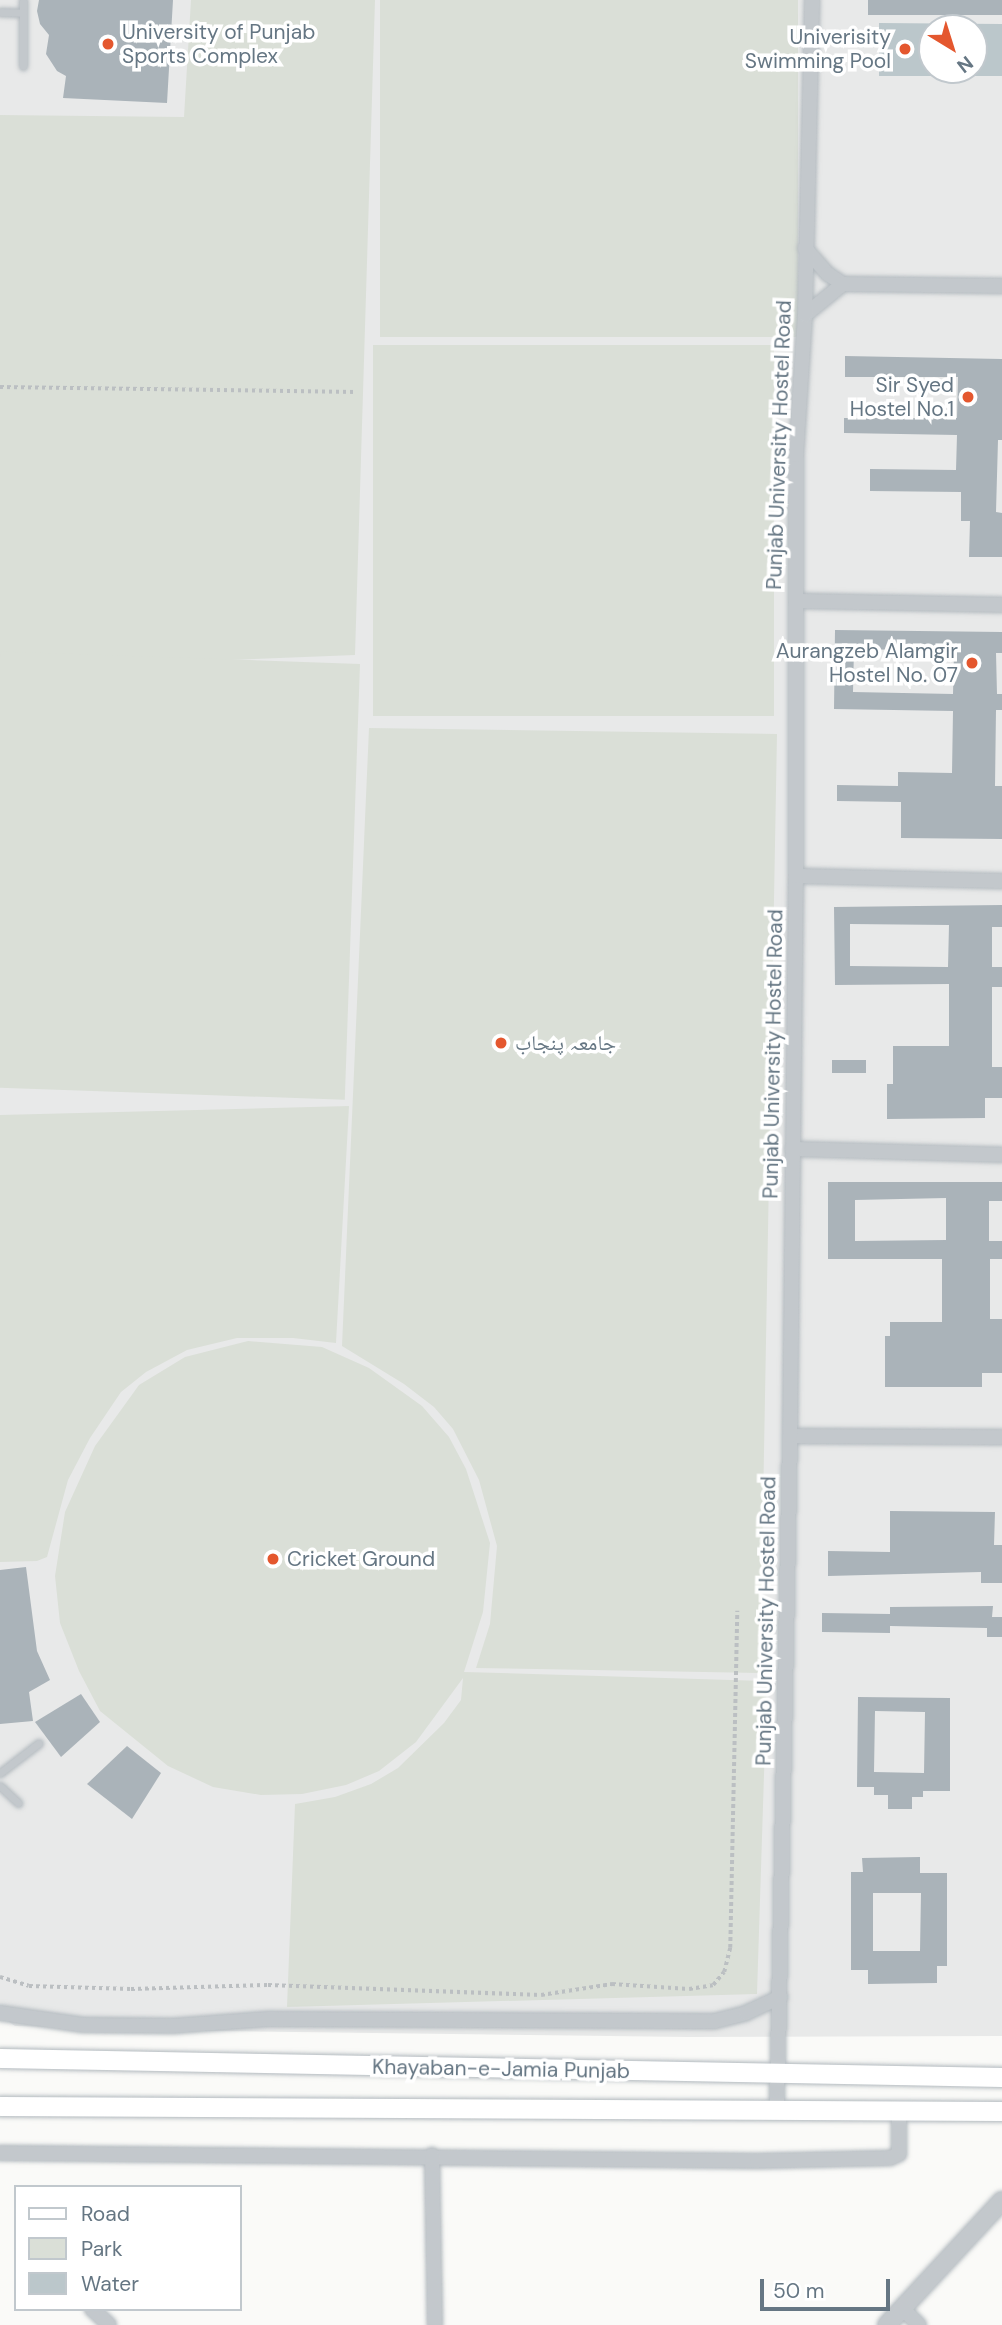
<!DOCTYPE html>
<meta charset="utf-8">
<style>
body{margin:0}
#map{position:relative;width:1002px;height:2325px;overflow:hidden;background:#fafaf8;font-family:"DM Sans","Noto Naskh Arabic",sans-serif}
div>[style]{position:absolute}
[style*='--x']{left:calc(var(--x)*1px);top:calc(var(--y)*1px);width:calc(var(--w)*1px);rotate:calc(var(--a)*1deg)}
.built>*{inset:0;background:#e8e9e9}
.green>*{inset:0;background:#dadfd7;transform-origin:0 0}
.water>*{inset:0;background:#bbc7cb}
.building>*{inset:0;background:#aab3b9;transform-origin:0 0}
.path>*{height:3.5px;margin-top:-1.75px;transform-origin:0;background:repeating-linear-gradient(90deg,#bbbfc2 0 3.5px,transparent 0 7px)}
.roads{filter:drop-shadow(0 0 2px #b3babf) drop-shadow(0 0 2px #b3babf)}
.service>*{height:7px;margin:-3.5px;padding:0 3.5px;transform-origin:3.5px;border-radius:3.5px;background:#c3c8cc}
.minor>*{height:14px;margin:-7px;padding:0 7px;transform-origin:7px;border-radius:7px;background:#c3c8cc}
.tertiary>*{height:18px;margin:-9px;padding:0 9px;transform-origin:9px;border-radius:9px;background:#c3c8cc}
.secondary>*{height:19px;margin:-9.5px;padding:0 9.5px;transform-origin:9.5px;border-radius:9.5px;background:#fff}
.dots>*{width:19px;height:19px;translate:-50% -50%;box-sizing:border-box;border:4px solid #fff;border-radius:50%}
span{translate:-50% -50%;white-space:nowrap;text-align:center;line-height:1.15;-webkit-text-stroke:7px #fff;paint-order:stroke}
.poi-label{font-size:21px;color:#657683}
.left{translate:0 -50%;text-align:left}
.right{translate:-100% -50%;text-align:right}
.street-label{font-size:21px;color:#657683}
.legend{position:absolute;left:14px;top:2185px;width:228px;height:126px;box-sizing:border-box;background:#fff;border:2px solid #c1c8cd;margin:0;padding:9px 12px;list-style:none;font-size:21px;color:#657683}
.legend li{display:flex;align-items:center;gap:14px;height:35px}
.legend b{width:35px;border:2px solid #c1c8cd}
.north{position:absolute;left:918px;top:14px;width:70px;height:70px;box-sizing:border-box;background:#fff;border:2px solid #c1c8cd;border-radius:50%;rotate:142deg;font-size:19px;font-weight:700;line-height:28px;text-align:center;color:#657683}
.north::after{content:'';display:block;margin:auto;width:24px;height:32px;background:#e4572e;clip-path:polygon(50% 0,100% 100%,50% 72%,0 100%)}
.scale{position:absolute;left:760px;top:2279px;width:130px;height:32px;box-sizing:border-box;border:4px solid #657683;border-top:0;padding-left:9px;font-size:21px;line-height:24px;white-space:nowrap;color:#657683;-webkit-text-stroke:5px #fff;paint-order:stroke}
</style>
<div id="map">
<div class="built">
<div style="clip-path:polygon(evenodd,0 0,1002px 0,1002px 2036px,689px 2037px,219px 2031px,15px 2026px,0 2016px,0 0,932px 28px,974px 28px,974px 70px,932px 70px,932px 28px)"></div>
</div>
<div class="green">
<div style="clip-path:polygon(191px 0,375px 0,355px 655px,0 669px,0 115px,184px 117px)"></div>
<div style="left:380px;top:0;width:418px;height:337px"></div>
<div style="left:373px;top:345px;width:401px;height:371px"></div>
<div style="left:360px;top:664px;width:436px;height:360px;rotate:92deg"></div>
<div style="clip-path:polygon(369px 728px,777px 734px,760px 1673px,476px 1668px,490px 1624px,497px 1546px,479px 1480px,453px 1429px,434px 1407px,404px 1384px,342px 1346px)"></div>
<div style="clip-path:polygon(349px 1106px,336px 1343px,293px 1338px,237px 1338px,187px 1350px,146px 1372px,121px 1392px,90px 1438px,68px 1480px,47px 1557px,37px 1561px,0 1562px,0 1115px)"></div>
<div style="clip-path:polygon(248px 1341px,322px 1347px,369px 1368px,422px 1406px,449px 1437px,466px 1469px,490px 1543px,483px 1612px,464px 1672px,767px 1681px,757px 1994px,287px 2007px,295px 1804px,335px 1797px,371px 1784px,398px 1768px,444px 1723px,461px 1700px,463px 1678px,416px 1742px,379px 1771px,346px 1785px,302px 1794px,261px 1795px,213px 1787px,168px 1766px,100px 1711px,79px 1671px,60px 1623px,55px 1576px,65px 1512px,95px 1446px,139px 1385px,185px 1357px)"></div>
</div>
<div class="water">
<div style="clip-path:polygon(evenodd,879px 23px,1002px 24px,1002px 76px,879px 76px,879px 23px,932px 28px,974px 28px,974px 70px,932px 70px,932px 28px)"></div>
</div>
<div class="building">
<div style="clip-path:polygon(39px 0,173px 0,167px 103px,63px 98px,66px 76px,57px 71px,46px 54px,49px 35px,40px 24px,37px 11px)"></div>
<div style="left:868px;top:0;width:134px;height:15px"></div>
<div style="clip-path:polygon(845px 356px,1002px 359px,1002px 440px,998px 440px,996px 512px,1002px 513px,1002px 557px,969px 557px,970px 521px,961px 521px,961px 492px,870px 491px,870px 469px,956px 470px,957px 435px,844px 433px,844px 418px,957px 418px,958px 377px,845px 377px)"></div>
<div style="clip-path:polygon(evenodd,835px 630px,1002px 632px,1002px 653px,996px 653px,997px 694px,1002px 694px,1002px 710px,996px 710px,995px 786px,1002px 786px,1002px 839px,901px 838px,901px 802px,837px 801px,837px 785px,898px 786px,898px 772px,952px 773px,953px 711px,834px 709px,835px 630px,854px 649px,954px 651px,953px 694px,853px 692px,854px 649px)"></div>
<div style="clip-path:polygon(evenodd,1002px 905px,1002px 927px,992px 927px,992px 967px,1002px 967px,1002px 987px,992px 987px,992px 1067px,1002px 1067px,1002px 1098px,985px 1098px,985px 1118px,887px 1119px,887px 1084px,893px 1084px,893px 1046px,949px 1046px,949px 984px,835px 985px,834px 907px,1002px 905px,850px 924px,949px 925px,948px 967px,850px 966px,850px 924px)"></div>
<div style="left:832px;top:1060px;width:34px;height:13px"></div>
<div style="clip-path:polygon(evenodd,828px 1182px,1002px 1182px,1002px 1201px,989px 1201px,989px 1241px,1002px 1241px,1002px 1259px,990px 1259px,990px 1319px,1002px 1319px,1002px 1373px,982px 1373px,982px 1387px,885px 1387px,885px 1336px,890px 1336px,890px 1322px,942px 1322px,942px 1259px,828px 1259px,828px 1182px,946px 1198px,946px 1240px,855px 1241px,855px 1200px,946px 1198px)"></div>
<div style="clip-path:polygon(890px 1511px,995px 1512px,994px 1545px,1002px 1545px,1002px 1583px,981px 1583px,981px 1572px,828px 1576px,828px 1551px,890px 1552px)"></div>
<div style="clip-path:polygon(26px 1567px,37px 1651px,50px 1680px,29px 1692px,33px 1721px,0 1724px,0 1570px)"></div>
<div style="clip-path:polygon(993px 1606px,992px 1617px,1002px 1617px,1002px 1637px,987px 1637px,987px 1628px,890px 1626px,890px 1633px,822px 1632px,822px 1613px,890px 1614px,890px 1607px)"></div>
<div style="clip-path:polygon(81px 1694px,100px 1722px,61px 1757px,35px 1722px)"></div>
<div style="clip-path:polygon(evenodd,858px 1697px,950px 1698px,950px 1791px,923px 1791px,923px 1797px,912px 1797px,912px 1809px,888px 1809px,888px 1795px,874px 1795px,874px 1787px,857px 1787px,858px 1697px,875px 1711px,925px 1712px,924px 1773px,874px 1772px,875px 1711px)"></div>
<div style="clip-path:polygon(127px 1746px,161px 1773px,132px 1819px,87px 1784px)"></div>
<div style="clip-path:polygon(evenodd,920px 1857px,920px 1873px,947px 1873px,947px 1966px,937px 1966px,937px 1983px,868px 1984px,868px 1970px,851px 1970px,851px 1872px,863px 1872px,862px 1858px,920px 1857px,873px 1893px,921px 1893px,920px 1951px,873px 1951px,873px 1893px)"></div>
</div>
<div class="path">
<div style="--x:0;--y:387;--w:356;--a:0.8"></div>
<div style="--x:0;--y:1977;--w:30;--a:17"></div>
<div style="--x:29;--y:1986;--w:102;--a:1.7"></div>
<div style="--x:131;--y:1989;--w:137;--a:-1.7"></div>
<div style="--x:268;--y:1985;--w:273;--a:2.1"></div>
<div style="--x:541;--y:1995;--w:72;--a:-8.8"></div>
<div style="--x:612;--y:1984;--w:77;--a:3.7"></div>
<div style="--x:689;--y:1989;--w:24;--a:-9"></div>
<div style="--x:713;--y:1985;--w:17;--a:-50"></div>
<div style="--x:724;--y:1972;--w:25;--a:-76"></div>
<div style="--x:730;--y:1948;--w:337;--a:-88.8"></div>
</div>
<div class="roads">
<div class="service">
<div style="--x:23;--y:0;--w:66;--a:90"></div>
<div style="--x:0;--y:12;--w:23;--a:2"></div>
<div style="--x:0;--y:1773;--w:49;--a:-37.6"></div>
<div style="--x:0;--y:1786;--w:25;--a:43"></div>
</div>
<div class="minor">
<div style="--x:805;--y:248;--w:35;--a:49"></div>
<div style="--x:828;--y:274;--w:18;--a:34"></div>
<div style="--x:843;--y:284;--w:159;--a:0.7"></div>
<div style="--x:805;--y:315;--w:49;--a:-39.2"></div>
<div style="--x:796;--y:601;--w:206;--a:1.1"></div>
<div style="--x:796;--y:876;--w:206;--a:1.4"></div>
<div style="--x:792;--y:1149;--w:210;--a:1.6"></div>
<div style="--x:790;--y:1436;--w:212;--a:0.3"></div>
<div style="--x:0;--y:2013;--w:84;--a:8.2"></div>
<div style="--x:83;--y:2025;--w:90;--a:0.6"></div>
<div style="--x:173;--y:2026;--w:95;--a:-4.2"></div>
<div style="--x:268;--y:2019;--w:447;--a:0.3"></div>
<div style="--x:715;--y:2021;--w:32;--a:-14"></div>
<div style="--x:746;--y:2013;--w:38;--a:-25"></div>
<div style="--x:777;--y:2109;--w:673;--a:-88.89"></div>
<div style="--x:790;--y:1436;--w:560;--a:-89.39"></div>
<div style="--x:796;--y:876;--w:421;--a:-90"></div>
<div style="--x:796;--y:455;--w:140;--a:-86.3"></div>
<div style="--x:805;--y:315;--w:315;--a:-88.7"></div>
<div style="--x:0;--y:2153;--w:757;--a:0.61"></div>
<div style="--x:757;--y:2161;--w:133;--a:-1.3"></div>
<div style="--x:890;--y:2158;--w:10;--a:-24"></div>
<div style="--x:899;--y:2154;--w:45;--a:-90"></div>
<div style="--x:432;--y:2155;--w:170;--a:89"></div>
<div style="--x:902;--y:2308;--w:24;--a:45"></div>
<div style="--x:92;--y:2309;--w:23;--a:43"></div>
</div>
<div class="tertiary">
<div style="--x:887;--y:2325;--w:169;--a:-47.2"></div>
</div>
<div class="secondary">
<div style="--x:0;--y:2058;--w:1002;--a:1.09"></div>
<div style="--x:0;--y:2106;--w:1002;--a:0.29"></div>
</div>
</div>
<div class="dots">
<div style="left:108px;top:44px;background:#e4572e"></div>
<div style="left:905px;top:49px;background:#e4572e"></div>
<div style="left:968px;top:397px;background:#e4572e"></div>
<div style="left:972px;top:663px;background:#e4572e"></div>
<div style="left:501px;top:1043px;background:#e4572e"></div>
<div style="left:273px;top:1559px;background:#e4572e"></div>
</div>
<div class="poi-label">
<span class="left" style="left:122px;top:44px">University of Punjab<br>Sports Complex</span>
<span class="right" style="left:891px;top:49px">Univerisity<br>Swimming Pool</span>
<span class="right" style="left:954px;top:397px">Sir Syed<br>Hostel No.1</span>
<span class="right" style="left:958px;top:663px">Aurangzeb Alamgir<br>Hostel No. 07</span>
<span class="left" style="left:515px;top:1043px">جامعہ پنجاب</span>
<span class="left" style="left:287px;top:1559px">Cricket Ground</span>
</div>
<div class="street-label">
<span style="left:779px;top:445px;rotate:-88deg">Punjab University Hostel Road</span>
<span style="left:773px;top:1054px;rotate:-89deg">Punjab University Hostel Road</span>
<span style="left:766px;top:1621px;rotate:-89deg">Punjab University Hostel Road</span>
<span style="left:501px;top:2069px;rotate:1deg">Khayaban-e-Jamia Punjab</span>
</div>
<ul class="legend">
<li><b style="height:9px;background:#fff"></b>Road</li>
<li><b style="height:19px;background:#dadfd7"></b>Park</li>
<li><b style="height:19px;background:#bbc7cb"></b>Water</li>
</ul>
<div class="north">N</div>
<div class="scale">50 m</div>
</div>
